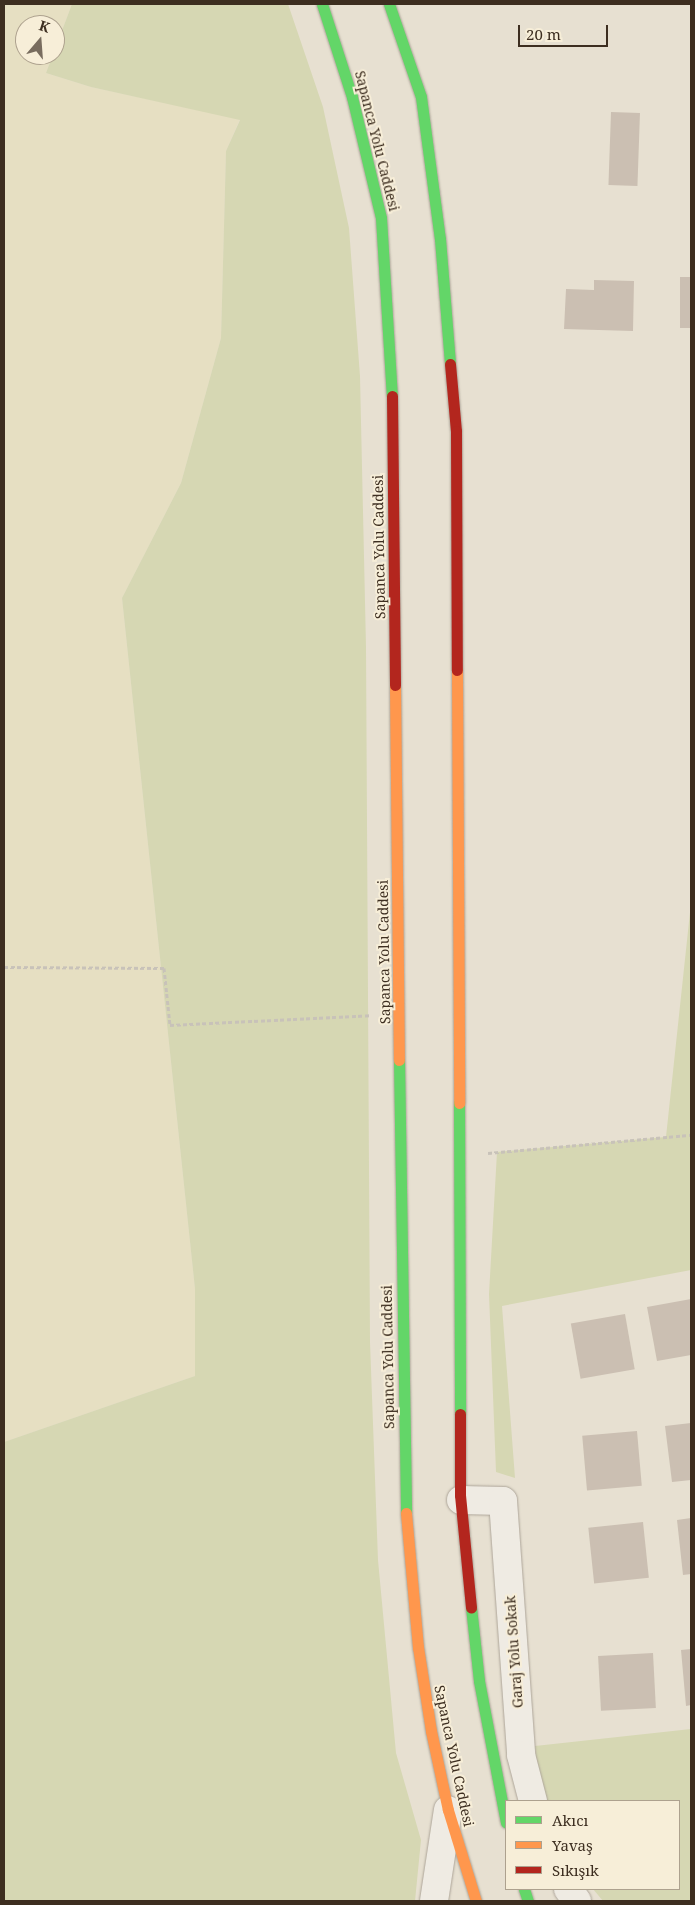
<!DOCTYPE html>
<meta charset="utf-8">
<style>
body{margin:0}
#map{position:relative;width:695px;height:1905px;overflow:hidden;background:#e7e0d1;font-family:"Noto Serif",serif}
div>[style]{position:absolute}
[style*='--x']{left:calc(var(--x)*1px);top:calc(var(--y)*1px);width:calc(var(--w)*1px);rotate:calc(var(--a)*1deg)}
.farmland>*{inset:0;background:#e6dfc2}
.green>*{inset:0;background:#d6d7b3}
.building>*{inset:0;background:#cbbfb2;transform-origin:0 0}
.path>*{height:3px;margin-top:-1.5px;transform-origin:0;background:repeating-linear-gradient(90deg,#c8c2b9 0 4px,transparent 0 6.5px)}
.roads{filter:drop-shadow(0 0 1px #ada599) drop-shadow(0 0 1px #ada599)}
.street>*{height:28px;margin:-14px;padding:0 14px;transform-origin:14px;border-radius:14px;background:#efebe3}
.fast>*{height:11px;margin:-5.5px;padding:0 5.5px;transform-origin:5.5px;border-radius:5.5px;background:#63d668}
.slow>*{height:11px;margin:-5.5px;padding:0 5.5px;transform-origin:5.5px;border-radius:5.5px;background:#ff974d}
.jam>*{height:11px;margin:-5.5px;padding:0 5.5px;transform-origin:5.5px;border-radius:5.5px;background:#b3261e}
span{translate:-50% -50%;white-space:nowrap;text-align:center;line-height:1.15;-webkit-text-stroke:4px #f7eed8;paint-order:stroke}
.street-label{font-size:14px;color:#3d2e20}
.frame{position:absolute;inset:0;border:5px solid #3d2e20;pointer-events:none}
.legend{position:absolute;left:505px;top:1800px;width:175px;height:90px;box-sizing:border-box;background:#f7eed8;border:1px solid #ada18e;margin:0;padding:6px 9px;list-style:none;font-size:15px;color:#3d2e20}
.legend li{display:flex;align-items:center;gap:10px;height:25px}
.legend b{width:25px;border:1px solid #ada18e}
.north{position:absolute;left:15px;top:15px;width:50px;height:50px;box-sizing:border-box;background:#f7eed8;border:1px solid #ada18e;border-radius:50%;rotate:18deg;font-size:14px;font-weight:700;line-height:20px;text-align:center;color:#3d2e20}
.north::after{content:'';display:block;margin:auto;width:18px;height:22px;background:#786c5e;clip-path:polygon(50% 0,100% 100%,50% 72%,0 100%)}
.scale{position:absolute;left:518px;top:25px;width:90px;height:22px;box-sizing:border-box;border:2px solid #3d2e20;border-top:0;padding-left:6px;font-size:15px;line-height:18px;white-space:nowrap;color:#3d2e20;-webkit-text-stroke:4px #f7eed8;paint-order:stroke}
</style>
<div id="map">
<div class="farmland">
<div style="clip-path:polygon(4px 4px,72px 4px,55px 49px,55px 25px,25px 25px,25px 55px,53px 55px,46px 73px,91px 87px,240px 119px,226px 151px,221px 338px,181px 483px,122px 598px,195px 1289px,195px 1376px,4px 1442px)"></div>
</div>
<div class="green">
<div style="clip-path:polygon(72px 4px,288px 4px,323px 107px,349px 228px,360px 376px,366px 647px,370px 1342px,378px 1560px,396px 1753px,421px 1840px,415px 1901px,4px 1901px,4px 1442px,195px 1376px,195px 1289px,122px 598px,181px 483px,221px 338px,226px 151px,240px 120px,91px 87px,46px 73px)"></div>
<div style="clip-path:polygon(691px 903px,691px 1270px,502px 1306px,515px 1478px,496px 1472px,489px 1294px,497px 1152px,666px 1137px)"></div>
<div style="clip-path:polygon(691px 1729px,691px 1901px,603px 1901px,593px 1889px,679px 1889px,679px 1801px,540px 1801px,535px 1746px)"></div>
</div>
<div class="building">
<div style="left:611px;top:112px;width:29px;height:73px;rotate:2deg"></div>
<div style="left:680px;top:277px;width:11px;height:51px"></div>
<div style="clip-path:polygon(594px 280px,634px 281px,633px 331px,564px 329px,566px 289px,594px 290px)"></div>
<div style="clip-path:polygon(691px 1299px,691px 1355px,657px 1361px,647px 1307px)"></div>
<div style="left:625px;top:1314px;width:56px;height:55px;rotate:80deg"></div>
<div style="clip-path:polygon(691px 1423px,691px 1480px,672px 1482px,665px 1426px)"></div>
<div style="left:637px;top:1431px;width:55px;height:55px;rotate:85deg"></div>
<div style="clip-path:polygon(691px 1518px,691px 1574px,683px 1575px,677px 1520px)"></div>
<div style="left:643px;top:1522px;width:56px;height:55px;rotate:84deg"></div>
<div style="clip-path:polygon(691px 1649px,691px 1705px,686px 1706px,681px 1650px)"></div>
<div style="left:653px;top:1653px;width:55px;height:55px;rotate:87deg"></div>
</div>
<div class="path">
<div style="--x:4;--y:967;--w:160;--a:0.4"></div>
<div style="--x:164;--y:968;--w:57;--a:84"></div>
<div style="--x:170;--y:1025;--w:201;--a:-2.8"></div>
<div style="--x:488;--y:1153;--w:204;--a:-5.1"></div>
</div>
<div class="roads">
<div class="street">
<div style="--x:461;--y:1500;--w:42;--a:1.4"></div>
<div style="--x:503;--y:1501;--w:255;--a:85.9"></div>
<div style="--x:521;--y:1755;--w:48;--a:75.4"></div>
<div style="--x:568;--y:1889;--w:15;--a:53"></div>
<div style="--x:434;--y:1901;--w:92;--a:-81.3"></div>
</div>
<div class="fast">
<div style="--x:322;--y:4;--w:98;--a:72.1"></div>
<div style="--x:352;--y:97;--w:124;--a:76.5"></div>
<div style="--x:381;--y:218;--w:178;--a:86.5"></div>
<div style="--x:389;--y:4;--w:98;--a:71"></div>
<div style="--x:421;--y:97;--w:143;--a:82.4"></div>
<div style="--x:440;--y:239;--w:125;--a:85.4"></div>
<div style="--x:399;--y:1060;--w:453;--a:89.1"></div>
<div style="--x:459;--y:1103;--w:311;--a:89.8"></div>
<div style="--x:471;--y:1607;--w:74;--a:83.8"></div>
<div style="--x:479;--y:1681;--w:144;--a:79.2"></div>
<div style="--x:524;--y:1889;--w:13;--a:72"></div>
</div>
<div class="slow">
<div style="--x:457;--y:670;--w:433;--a:89.7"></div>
<div style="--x:395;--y:685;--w:375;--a:89.4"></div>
<div style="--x:406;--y:1513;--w:135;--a:84.9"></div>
<div style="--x:418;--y:1647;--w:85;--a:81.2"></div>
<div style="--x:431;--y:1731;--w:81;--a:77.9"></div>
<div style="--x:448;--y:1810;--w:95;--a:72.9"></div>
</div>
<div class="jam">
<div style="--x:450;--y:364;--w:67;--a:84.9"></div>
<div style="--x:456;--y:431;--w:239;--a:89.8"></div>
<div style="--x:392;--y:396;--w:289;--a:89.4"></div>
<div style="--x:460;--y:1414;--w:81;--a:90"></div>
<div style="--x:460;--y:1495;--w:113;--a:84.4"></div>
</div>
</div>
<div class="street-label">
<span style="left:377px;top:141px;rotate:76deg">Sapanca Yolu Caddesi</span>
<span style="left:379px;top:547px;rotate:-91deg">Sapanca Yolu Caddesi</span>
<span style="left:384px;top:952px;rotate:-91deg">Sapanca Yolu Caddesi</span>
<span style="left:388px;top:1357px;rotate:-91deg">Sapanca Yolu Caddesi</span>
<span style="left:514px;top:1652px;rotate:-94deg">Garaj Yolu Sokak</span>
<span style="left:454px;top:1756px;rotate:78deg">Sapanca Yolu Caddesi</span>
</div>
<div class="frame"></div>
<ul class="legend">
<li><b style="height:6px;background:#63d668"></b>Akıcı</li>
<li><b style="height:6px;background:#ff974d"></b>Yavaş</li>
<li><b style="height:6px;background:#b3261e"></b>Sıkışık</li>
</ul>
<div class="north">K</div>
<div class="scale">20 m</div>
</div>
